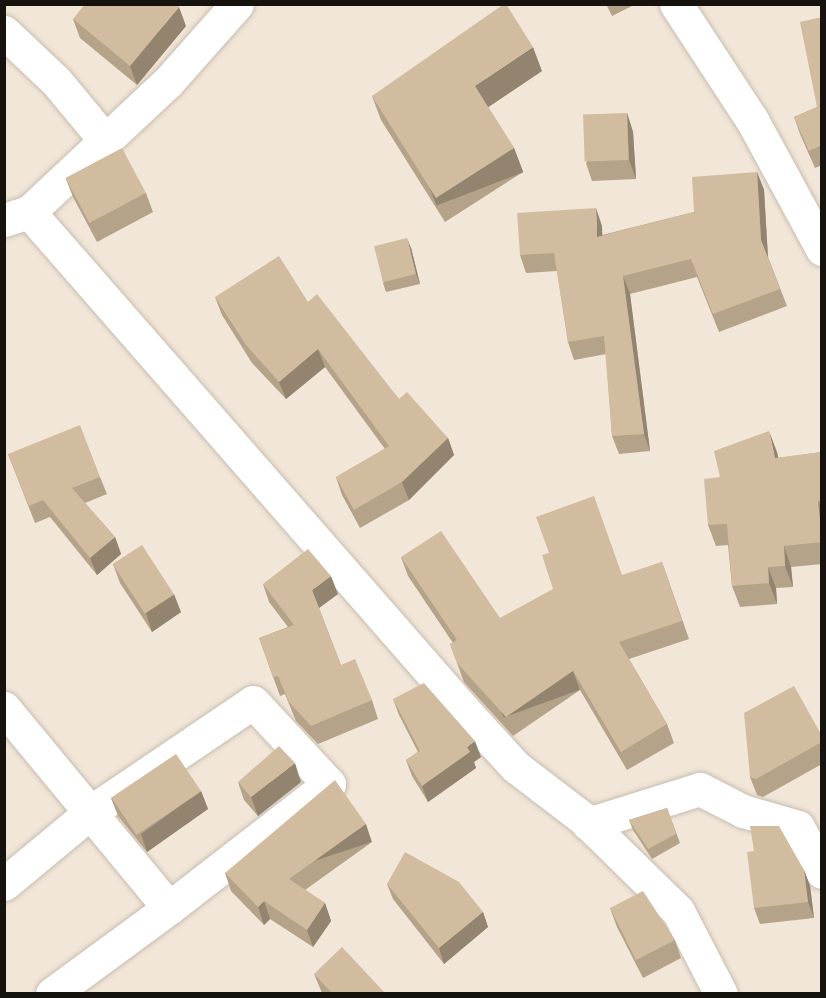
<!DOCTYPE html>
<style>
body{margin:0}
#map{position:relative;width:826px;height:998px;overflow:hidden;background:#f1e6d8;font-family:"Titillium Web",sans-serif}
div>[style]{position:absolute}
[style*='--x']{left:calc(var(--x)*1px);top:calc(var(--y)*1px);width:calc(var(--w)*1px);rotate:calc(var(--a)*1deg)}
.roads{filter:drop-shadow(0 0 2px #c7bdaf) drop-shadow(0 0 2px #c7bdaf)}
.street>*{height:33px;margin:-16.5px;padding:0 16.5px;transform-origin:16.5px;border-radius:16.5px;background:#fff}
.wall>*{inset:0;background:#b4a289}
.shaded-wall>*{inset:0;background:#92846f;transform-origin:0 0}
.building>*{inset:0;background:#d1bc9f;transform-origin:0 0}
span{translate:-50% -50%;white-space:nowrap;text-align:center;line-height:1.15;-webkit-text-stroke:4.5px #fef4e5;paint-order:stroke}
.frame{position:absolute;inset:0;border:6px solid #16120d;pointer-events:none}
</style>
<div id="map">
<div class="roads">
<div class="street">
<div style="--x:676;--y:4;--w:139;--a:56.8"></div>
<div style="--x:752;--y:120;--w:147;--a:61.5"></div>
<div style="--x:4;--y:32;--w:71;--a:43.3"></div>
<div style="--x:56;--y:81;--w:75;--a:50.4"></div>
<div style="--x:29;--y:212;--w:670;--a:48.87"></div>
<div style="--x:470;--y:717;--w:68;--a:47.4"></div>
<div style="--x:516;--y:767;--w:86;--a:37.4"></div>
<div style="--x:584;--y:819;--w:132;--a:44.4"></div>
<div style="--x:678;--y:911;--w:93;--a:62.6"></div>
<div style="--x:4;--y:220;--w:26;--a:-18"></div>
<div style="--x:29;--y:212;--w:190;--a:-43.1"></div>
<div style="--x:168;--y:82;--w:104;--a:-48.5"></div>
<div style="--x:4;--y:708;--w:259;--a:50.5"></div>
<div style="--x:169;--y:908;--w:145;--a:143.7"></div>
<div style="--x:588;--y:824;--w:117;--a:-17.4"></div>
<div style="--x:700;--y:789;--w:48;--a:27.1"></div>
<div style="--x:743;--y:811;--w:57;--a:16.2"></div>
<div style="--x:798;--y:827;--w:51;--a:61.9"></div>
<div style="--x:4;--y:884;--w:114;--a:-39.7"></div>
<div style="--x:92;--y:811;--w:194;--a:-34.1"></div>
<div style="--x:253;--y:702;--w:112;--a:47.2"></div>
<div style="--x:329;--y:784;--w:202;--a:142.2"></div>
</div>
</div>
<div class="wall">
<div style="clip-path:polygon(606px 4px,636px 4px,612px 16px)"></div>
<div style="clip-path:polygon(822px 17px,822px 165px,815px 168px,800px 134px,794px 117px,817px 107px)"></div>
<div style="clip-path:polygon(73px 19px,186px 26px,137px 85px,80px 38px)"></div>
<div style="clip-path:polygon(542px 71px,488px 107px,514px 148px,523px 172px,445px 222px,381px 120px,372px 96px)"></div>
<div style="clip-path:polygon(627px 113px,633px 132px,636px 179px,592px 181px,586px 163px)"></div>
<div style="clip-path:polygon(757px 172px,764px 190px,768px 257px,787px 306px,719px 332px,697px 277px,630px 294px,650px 451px,619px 454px,612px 436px,606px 354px,574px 360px,568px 342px,557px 271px,526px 273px,520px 255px,602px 226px,602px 235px,694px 212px)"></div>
<div style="clip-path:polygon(66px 179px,146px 193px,153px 212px,97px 242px,73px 197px)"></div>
<div style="clip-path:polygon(411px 248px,420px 284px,386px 292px,383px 283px)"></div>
<div style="clip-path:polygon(215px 297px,308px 302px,399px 399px,448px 438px,454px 455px,409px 500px,360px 528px,342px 495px,336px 477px,385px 449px,325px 367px,286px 399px,252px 363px,222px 315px)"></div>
<div style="clip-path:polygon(777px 452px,778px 458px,822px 452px,822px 564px,791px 567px,793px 587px,776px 588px,777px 604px,740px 607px,732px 586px,728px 545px,716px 546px,708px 525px,720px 477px)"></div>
<div style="clip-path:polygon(8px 454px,100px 477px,107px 494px,85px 503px,115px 537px,121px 554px,97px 575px,50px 517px,35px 523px)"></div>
<div style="clip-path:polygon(401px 557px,500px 618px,662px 562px,689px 639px,629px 659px,667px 724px,674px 743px,627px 770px,580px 690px,513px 736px,464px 682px,450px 644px,453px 643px,408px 576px)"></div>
<div style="clip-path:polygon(113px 564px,181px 612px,152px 632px,120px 583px)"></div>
<div style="clip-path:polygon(263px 584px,338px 594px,319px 608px,341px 665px,372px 700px,378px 719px,318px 744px,296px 721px,285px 694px,280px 696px,259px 638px,288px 627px,269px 602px)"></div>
<div style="clip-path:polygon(393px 699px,481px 757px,474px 762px,476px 768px,428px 802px,412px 776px,406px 760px,418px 752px,399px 715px)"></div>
<div style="clip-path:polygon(822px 736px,822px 764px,763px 797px,757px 795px,750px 777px)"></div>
<div style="clip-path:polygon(238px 782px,301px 782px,258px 816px,244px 800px)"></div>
<div style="clip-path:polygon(201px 791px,208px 809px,147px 852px,118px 816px,111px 798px)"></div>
<div style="clip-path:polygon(667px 808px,680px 843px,652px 859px,633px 830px,629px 820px)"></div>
<div style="clip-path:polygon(372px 842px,305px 890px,325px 903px,331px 921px,313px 947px,270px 919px,264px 925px,231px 891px,225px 873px)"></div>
<div style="clip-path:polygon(754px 851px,804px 870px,810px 886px,814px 918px,760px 924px,754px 908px)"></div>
<div style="clip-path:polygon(387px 884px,483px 912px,488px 927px,444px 964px,393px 899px)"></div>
<div style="clip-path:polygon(610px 908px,675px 940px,681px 958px,643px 978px,617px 927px)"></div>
<div style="clip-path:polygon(314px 974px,385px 993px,322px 993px)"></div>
</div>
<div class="shaded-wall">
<div style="clip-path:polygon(179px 7px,186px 26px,137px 85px,130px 66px)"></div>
<div style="clip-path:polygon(533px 47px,542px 71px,484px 110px,475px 86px)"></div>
<div style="clip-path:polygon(627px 113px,633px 132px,636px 179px,629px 160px)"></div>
<div style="left:514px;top:148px;width:26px;height:93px;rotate:69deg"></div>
<div style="clip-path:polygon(757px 172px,764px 190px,768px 258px,761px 240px)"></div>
<div style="clip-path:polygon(596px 208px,602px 226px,603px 255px,597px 237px)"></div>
<div style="clip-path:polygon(407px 238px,411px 248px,420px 284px,416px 274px)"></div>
<div style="clip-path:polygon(623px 276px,630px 294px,650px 451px,644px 434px)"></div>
<div style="clip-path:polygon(318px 349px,325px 367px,286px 399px,279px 382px)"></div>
<div style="clip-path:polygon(769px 431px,777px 452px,783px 479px,775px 458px)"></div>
<div style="clip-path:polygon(448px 438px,454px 455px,409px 500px,402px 482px)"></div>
<div style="clip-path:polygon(818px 501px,822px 510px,822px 534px)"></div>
<div style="clip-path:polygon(115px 537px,121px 554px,97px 575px,90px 558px)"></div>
<div style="clip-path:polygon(784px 546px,791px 567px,793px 587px,785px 566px)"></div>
<div style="clip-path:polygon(768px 567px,776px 588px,777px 604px,769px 583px)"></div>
<div style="clip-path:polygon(331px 576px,338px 594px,319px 608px,312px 590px)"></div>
<div style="clip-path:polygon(174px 594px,181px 612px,152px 632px,146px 613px)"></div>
<div style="left:573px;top:671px;width:20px;height:81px;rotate:70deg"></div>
<div style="clip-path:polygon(475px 741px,481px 757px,474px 762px,476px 768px,428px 802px,422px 786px,467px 747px)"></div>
<div style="clip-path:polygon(295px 763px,301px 782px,258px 816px,251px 797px)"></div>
<div style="clip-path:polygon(201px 791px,208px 809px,147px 852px,141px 834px)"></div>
<div style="left:366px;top:824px;width:19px;height:95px;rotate:72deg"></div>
<div style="clip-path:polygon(804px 870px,810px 886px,814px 918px,808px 902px)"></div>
<div style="clip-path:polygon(264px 901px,270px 919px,264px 925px,258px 907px)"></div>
<div style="clip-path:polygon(325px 903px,331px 921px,313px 947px,307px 930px)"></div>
<div style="clip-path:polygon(483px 912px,488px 927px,444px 964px,439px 948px)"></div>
</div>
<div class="building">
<div style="clip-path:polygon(85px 4px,177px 4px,179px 7px,130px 66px,73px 19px)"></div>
<div style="clip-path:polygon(504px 4px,506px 4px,533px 47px,475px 86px,514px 148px,436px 198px,372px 96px)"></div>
<div style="clip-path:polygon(822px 17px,822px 145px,809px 151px,794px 117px,817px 107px,800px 22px)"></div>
<div style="left:627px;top:113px;width:47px;height:44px;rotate:88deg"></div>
<div style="left:122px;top:148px;width:51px;height:64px;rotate:62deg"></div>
<div style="clip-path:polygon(757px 172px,761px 240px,780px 289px,713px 314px,691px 259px,623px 276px,644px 434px,612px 436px,604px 336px,568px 342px,554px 253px,520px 255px,517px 213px,596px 208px,597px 237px,694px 212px,692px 177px)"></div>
<div style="left:407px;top:238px;width:37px;height:34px;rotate:76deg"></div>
<div style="clip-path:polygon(279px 256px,308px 302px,317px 294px,399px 399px,407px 392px,448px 438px,402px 482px,354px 510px,336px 477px,389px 446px,318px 349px,279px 382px,246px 345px,215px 297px)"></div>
<div style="clip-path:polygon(80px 425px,100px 477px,72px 488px,115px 537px,90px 558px,43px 500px,29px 506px,8px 454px)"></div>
<div style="clip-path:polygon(769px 431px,775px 458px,822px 452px,822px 501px,818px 501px,822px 542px,784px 546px,785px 566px,768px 567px,769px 583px,732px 586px,727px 524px,708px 525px,704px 479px,720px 477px,714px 451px)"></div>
<div style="clip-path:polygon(594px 496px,622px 575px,662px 562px,682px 621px,619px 642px,667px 724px,621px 752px,573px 671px,506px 717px,457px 663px,450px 644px,457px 640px,401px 557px,441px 531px,500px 618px,553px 589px,542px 555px,549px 553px,536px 517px)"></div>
<div style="left:142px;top:545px;width:59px;height:35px;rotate:57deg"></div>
<div style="clip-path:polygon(308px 549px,331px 576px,312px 590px,341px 665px,355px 659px,372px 700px,311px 726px,289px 702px,278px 676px,273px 677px,259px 638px,294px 625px,263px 584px)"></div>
<div style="clip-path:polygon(424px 683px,475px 741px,467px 747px,470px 752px,422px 786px,406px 760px,420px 751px,393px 699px)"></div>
<div style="clip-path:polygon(794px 686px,822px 736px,822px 742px,756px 779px,750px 777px,744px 713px)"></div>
<div style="clip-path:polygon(279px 746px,295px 763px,251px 797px,238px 782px)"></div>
<div style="left:176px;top:754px;width:45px;height:78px;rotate:56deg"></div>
<div style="clip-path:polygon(335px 780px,366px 824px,289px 879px,325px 903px,307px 930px,264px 901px,258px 907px,225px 873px)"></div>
<div style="clip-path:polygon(667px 808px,676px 834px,648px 849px,629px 820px)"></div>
<div style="clip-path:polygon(750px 826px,779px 826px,804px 870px,808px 902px,754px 908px,747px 852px,754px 851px)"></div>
<div style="clip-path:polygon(405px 852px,459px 882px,483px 912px,439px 948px,387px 884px)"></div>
<div style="clip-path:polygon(643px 891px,675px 940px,636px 960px,610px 908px)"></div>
<div style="clip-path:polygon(342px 947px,385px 993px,332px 993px,314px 974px)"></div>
</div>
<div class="frame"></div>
</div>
